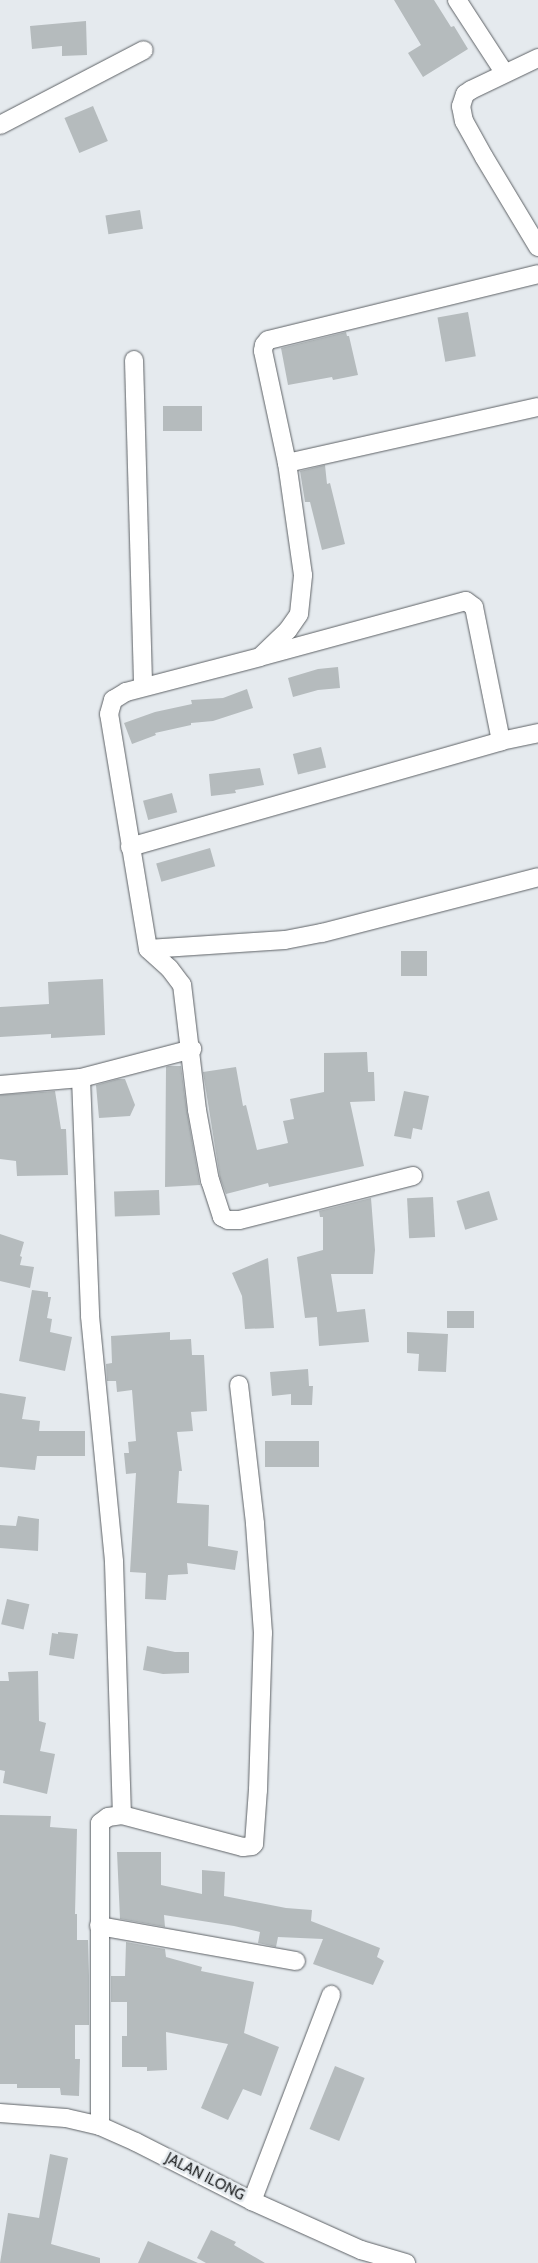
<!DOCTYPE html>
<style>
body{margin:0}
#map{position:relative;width:538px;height:2263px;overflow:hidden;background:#e5eaee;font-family:Cabin,sans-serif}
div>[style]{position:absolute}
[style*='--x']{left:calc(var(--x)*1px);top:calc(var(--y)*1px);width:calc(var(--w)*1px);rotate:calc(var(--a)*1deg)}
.building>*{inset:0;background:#b5bbbd;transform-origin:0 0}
.roads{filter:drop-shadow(0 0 1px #5e6266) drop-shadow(0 0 1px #5e6266)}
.street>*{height:18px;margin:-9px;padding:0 9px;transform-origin:9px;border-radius:9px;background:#fff}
span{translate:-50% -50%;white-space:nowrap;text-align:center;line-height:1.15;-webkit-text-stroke:5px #e5eaee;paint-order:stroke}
.street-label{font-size:15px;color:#1e2021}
</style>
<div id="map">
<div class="building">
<div style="clip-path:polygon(394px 0,434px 0,451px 27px,454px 26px,468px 49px,423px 77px,408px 53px,421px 45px)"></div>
<div style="clip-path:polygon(86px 21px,87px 55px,62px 56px,62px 46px,32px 49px,30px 26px)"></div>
<div style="left:93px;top:106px;width:38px;height:31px;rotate:67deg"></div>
<div style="left:140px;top:210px;width:19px;height:35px;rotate:81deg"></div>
<div style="left:468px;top:312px;width:45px;height:31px;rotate:80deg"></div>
<div style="clip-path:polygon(346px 332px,347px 336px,349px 336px,358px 375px,333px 380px,332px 377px,288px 385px,281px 348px)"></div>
<div style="left:163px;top:406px;width:39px;height:25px"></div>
<div style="clip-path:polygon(325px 465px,327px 484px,330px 483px,345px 544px,322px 550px,310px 502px,305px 502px,300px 471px)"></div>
<div style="clip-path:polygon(338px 667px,340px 688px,318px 690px,293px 697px,288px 678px,318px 669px)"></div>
<div style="clip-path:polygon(247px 689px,253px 708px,213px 721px,191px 723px,191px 725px,155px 733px,156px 735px,132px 744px,124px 723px,155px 712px,192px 704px,191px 700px,223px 698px)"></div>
<div style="left:321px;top:747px;width:21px;height:29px;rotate:76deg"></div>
<div style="clip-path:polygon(260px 768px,264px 785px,235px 790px,236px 793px,211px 796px,209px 774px)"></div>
<div style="left:172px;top:793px;width:20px;height:30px;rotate:75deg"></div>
<div style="left:210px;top:848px;width:19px;height:56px;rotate:74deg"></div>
<div style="left:401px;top:951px;width:26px;height:25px"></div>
<div style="clip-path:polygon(103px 979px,105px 1035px,51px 1038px,51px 1034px,0 1037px,0 1007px,49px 1004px,48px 982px)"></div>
<div style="clip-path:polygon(367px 1052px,368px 1072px,374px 1072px,375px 1101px,350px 1102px,364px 1166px,269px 1187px,268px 1183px,226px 1194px,220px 1178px,203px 1072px,236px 1067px,243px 1106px,246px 1105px,257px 1150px,288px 1143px,283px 1121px,294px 1119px,290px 1099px,324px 1092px,324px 1053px)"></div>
<div style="clip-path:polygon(168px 1066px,181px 1066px,187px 1112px,200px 1185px,165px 1187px,166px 1067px)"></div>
<div style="clip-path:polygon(118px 1079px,125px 1079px,135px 1105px,130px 1116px,99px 1118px,96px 1085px)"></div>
<div style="clip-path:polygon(55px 1091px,61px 1129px,66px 1129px,68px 1175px,17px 1176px,16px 1161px,0 1159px,0 1095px)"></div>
<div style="clip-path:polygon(404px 1091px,429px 1096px,422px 1130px,413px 1128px,411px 1139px,394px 1136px)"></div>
<div style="left:159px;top:1190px;width:25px;height:45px;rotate:88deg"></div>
<div style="left:489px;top:1191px;width:30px;height:34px;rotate:73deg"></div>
<div style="left:433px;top:1197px;width:40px;height:26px;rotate:87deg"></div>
<div style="clip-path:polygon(371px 1198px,375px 1250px,373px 1274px,331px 1274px,337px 1312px,365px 1309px,369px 1342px,319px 1346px,317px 1317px,305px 1318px,297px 1257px,323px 1250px,323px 1217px,320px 1217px,319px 1211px)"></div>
<div style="clip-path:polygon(0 1234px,24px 1242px,20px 1256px,22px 1257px,20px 1265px,34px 1267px,30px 1288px,0 1281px)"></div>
<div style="clip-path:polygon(268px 1258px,274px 1328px,245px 1329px,242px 1296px,232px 1273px)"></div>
<div style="clip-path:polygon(32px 1290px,48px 1292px,48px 1297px,51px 1297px,47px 1318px,52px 1319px,50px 1332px,72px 1337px,65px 1371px,19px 1361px)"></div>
<div style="left:447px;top:1311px;width:27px;height:17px"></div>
<div style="clip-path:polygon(170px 1332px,170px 1340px,191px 1339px,192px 1355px,204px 1355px,207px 1411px,191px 1412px,193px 1431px,177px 1432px,182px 1471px,179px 1471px,177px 1503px,209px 1505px,208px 1546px,238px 1551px,235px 1570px,187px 1563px,188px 1574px,168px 1575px,166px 1600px,145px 1599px,146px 1573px,130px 1572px,136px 1473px,126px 1474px,124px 1453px,129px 1453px,128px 1442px,136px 1441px,132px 1390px,117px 1392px,116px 1381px,107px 1381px,106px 1364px,112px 1363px,111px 1336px)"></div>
<div style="clip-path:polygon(407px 1332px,448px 1334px,446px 1372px,418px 1371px,419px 1354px,407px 1353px)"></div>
<div style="clip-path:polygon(308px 1369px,309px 1386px,313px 1386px,312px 1405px,291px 1405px,291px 1394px,272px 1396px,270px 1372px)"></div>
<div style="clip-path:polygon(0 1393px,26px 1397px,22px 1419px,40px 1421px,39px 1431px,85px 1431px,85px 1456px,37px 1456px,35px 1470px,0 1467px)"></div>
<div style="left:265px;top:1441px;width:54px;height:26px"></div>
<div style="clip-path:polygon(18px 1516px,39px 1519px,38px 1551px,0 1548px,0 1525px,16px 1526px)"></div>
<div style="left:7px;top:1599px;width:23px;height:26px;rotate:13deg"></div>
<div style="clip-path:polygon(58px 1632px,78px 1634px,74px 1659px,49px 1655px,52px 1633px,58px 1634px)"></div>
<div style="clip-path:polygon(147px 1646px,175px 1652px,189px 1652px,189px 1673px,163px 1674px,143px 1670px)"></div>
<div style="clip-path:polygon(38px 1671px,39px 1721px,46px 1723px,40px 1751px,55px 1754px,47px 1794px,3px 1783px,5px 1771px,0 1770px,0 1681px,9px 1681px,8px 1672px)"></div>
<div style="clip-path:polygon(0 1815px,51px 1816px,50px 1827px,77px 1829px,75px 1914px,77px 1914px,77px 1940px,88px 1940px,89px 1976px,89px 2025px,75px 2025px,75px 2059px,80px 2059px,79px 2096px,61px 2095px,60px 2088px,17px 2088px,17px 2084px,0 2084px)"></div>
<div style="clip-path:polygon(117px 1852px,161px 1852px,161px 1885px,202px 1894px,202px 1870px,225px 1872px,224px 1896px,286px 1908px,312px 1910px,311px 1921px,380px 1948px,377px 1957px,384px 1961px,373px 1985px,313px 1964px,323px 1939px,278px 1937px,276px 1947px,258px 1943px,260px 1932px,234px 1926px,164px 1915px,165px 1927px,120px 1919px)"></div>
<div style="clip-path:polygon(126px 1942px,165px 1949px,166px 1957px,202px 1967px,201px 1971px,254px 1982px,244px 2033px,279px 2047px,261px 2096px,243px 2089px,228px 2120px,201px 2108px,228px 2044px,166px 2032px,167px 2070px,147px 2071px,147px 2067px,122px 2067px,122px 2036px,127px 2036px,127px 2002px,111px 2002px,111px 1976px,125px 1976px)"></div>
<div style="left:335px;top:2066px;width:32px;height:68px;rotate:22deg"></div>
<div style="clip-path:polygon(50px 2154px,68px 2158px,51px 2244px,100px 2258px,100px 2263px,0 2263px,8px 2213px,39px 2218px)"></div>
<div style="clip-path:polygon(211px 2230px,236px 2242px,234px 2245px,265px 2263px,206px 2263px,197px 2258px)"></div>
<div style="clip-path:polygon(148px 2241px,198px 2263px,138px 2263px)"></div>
</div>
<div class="roads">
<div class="street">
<div style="--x:457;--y:0;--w:86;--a:56.9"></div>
<div style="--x:538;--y:58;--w:74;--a:154.5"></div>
<div style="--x:471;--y:90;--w:7;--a:146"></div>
<div style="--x:465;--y:94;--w:13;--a:108"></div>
<div style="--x:461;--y:106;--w:15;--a:79"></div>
<div style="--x:464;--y:121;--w:41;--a:60.9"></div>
<div style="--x:484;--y:157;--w:105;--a:59"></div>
<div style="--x:0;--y:125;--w:162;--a:-27.5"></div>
<div style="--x:134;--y:360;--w:326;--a:88.4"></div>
<div style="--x:287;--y:463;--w:257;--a:-12.6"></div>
<div style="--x:263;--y:656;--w:210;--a:-15.2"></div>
<div style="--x:466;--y:601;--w:10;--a:37"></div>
<div style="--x:474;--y:607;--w:137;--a:78.6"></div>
<div style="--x:130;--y:847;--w:386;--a:-15.9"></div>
<div style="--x:501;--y:741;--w:38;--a:-12"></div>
<div style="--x:148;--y:949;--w:137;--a:-3.8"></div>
<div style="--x:285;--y:940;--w:38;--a:-11"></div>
<div style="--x:322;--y:933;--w:223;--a:-14.5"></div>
<div style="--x:81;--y:1078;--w:238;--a:87.8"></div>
<div style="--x:90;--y:1316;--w:247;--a:84.4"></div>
<div style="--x:114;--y:1562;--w:253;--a:88.2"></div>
<div style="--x:0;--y:1085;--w:81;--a:-4.9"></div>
<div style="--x:81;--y:1078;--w:115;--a:-14.6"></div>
<div style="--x:413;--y:1176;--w:179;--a:165.8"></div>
<div style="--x:239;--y:1220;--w:11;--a:180"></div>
<div style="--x:228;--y:1220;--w:7;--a:-153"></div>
<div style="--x:222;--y:1217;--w:38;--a:-108"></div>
<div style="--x:210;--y:1181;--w:72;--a:-100.4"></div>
<div style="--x:197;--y:1110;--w:126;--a:-96.8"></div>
<div style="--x:182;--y:985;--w:21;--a:-127"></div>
<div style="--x:169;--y:968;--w:28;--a:-138"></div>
<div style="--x:148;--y:949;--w:238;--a:-99.4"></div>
<div style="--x:109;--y:714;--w:15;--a:-74"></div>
<div style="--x:113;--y:700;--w:15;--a:-32"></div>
<div style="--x:126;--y:692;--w:138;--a:-14.6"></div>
<div style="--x:260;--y:657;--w:39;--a:-44"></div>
<div style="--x:288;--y:630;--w:19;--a:-55"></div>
<div style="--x:299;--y:614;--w:39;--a:-84"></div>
<div style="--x:303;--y:575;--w:113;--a:-98.1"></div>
<div style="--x:287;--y:463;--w:115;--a:-102.1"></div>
<div style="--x:263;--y:351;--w:6;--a:-81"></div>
<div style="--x:264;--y:345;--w:6;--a:-51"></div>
<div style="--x:268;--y:340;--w:278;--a:-13.7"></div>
<div style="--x:99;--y:1926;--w:200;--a:10.1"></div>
<div style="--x:0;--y:2113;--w:66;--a:4.3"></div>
<div style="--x:66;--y:2118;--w:35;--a:13"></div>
<div style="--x:100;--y:2126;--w:39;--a:24"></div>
<div style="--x:136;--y:2142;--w:130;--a:27"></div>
<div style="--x:252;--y:2201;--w:120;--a:24.2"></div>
<div style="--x:361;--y:2250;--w:47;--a:16.1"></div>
<div style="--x:100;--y:2126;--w:303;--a:-90"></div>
<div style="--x:100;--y:1823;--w:10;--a:-37"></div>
<div style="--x:108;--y:1817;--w:14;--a:-8"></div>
<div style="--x:122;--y:1815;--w:125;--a:14.8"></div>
<div style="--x:243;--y:1847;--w:9;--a:-6"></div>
<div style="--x:252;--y:1846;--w:3;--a:-45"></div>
<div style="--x:254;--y:1844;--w:54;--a:-85.8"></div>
<div style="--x:258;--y:1790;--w:157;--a:-88.2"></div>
<div style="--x:263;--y:1633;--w:110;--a:-94.2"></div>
<div style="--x:255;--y:1523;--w:139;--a:-96.6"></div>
<div style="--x:252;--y:2201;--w:221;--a:-69"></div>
</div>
</div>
<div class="street-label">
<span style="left:205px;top:2177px;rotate:27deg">JALAN ILONG</span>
</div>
</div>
